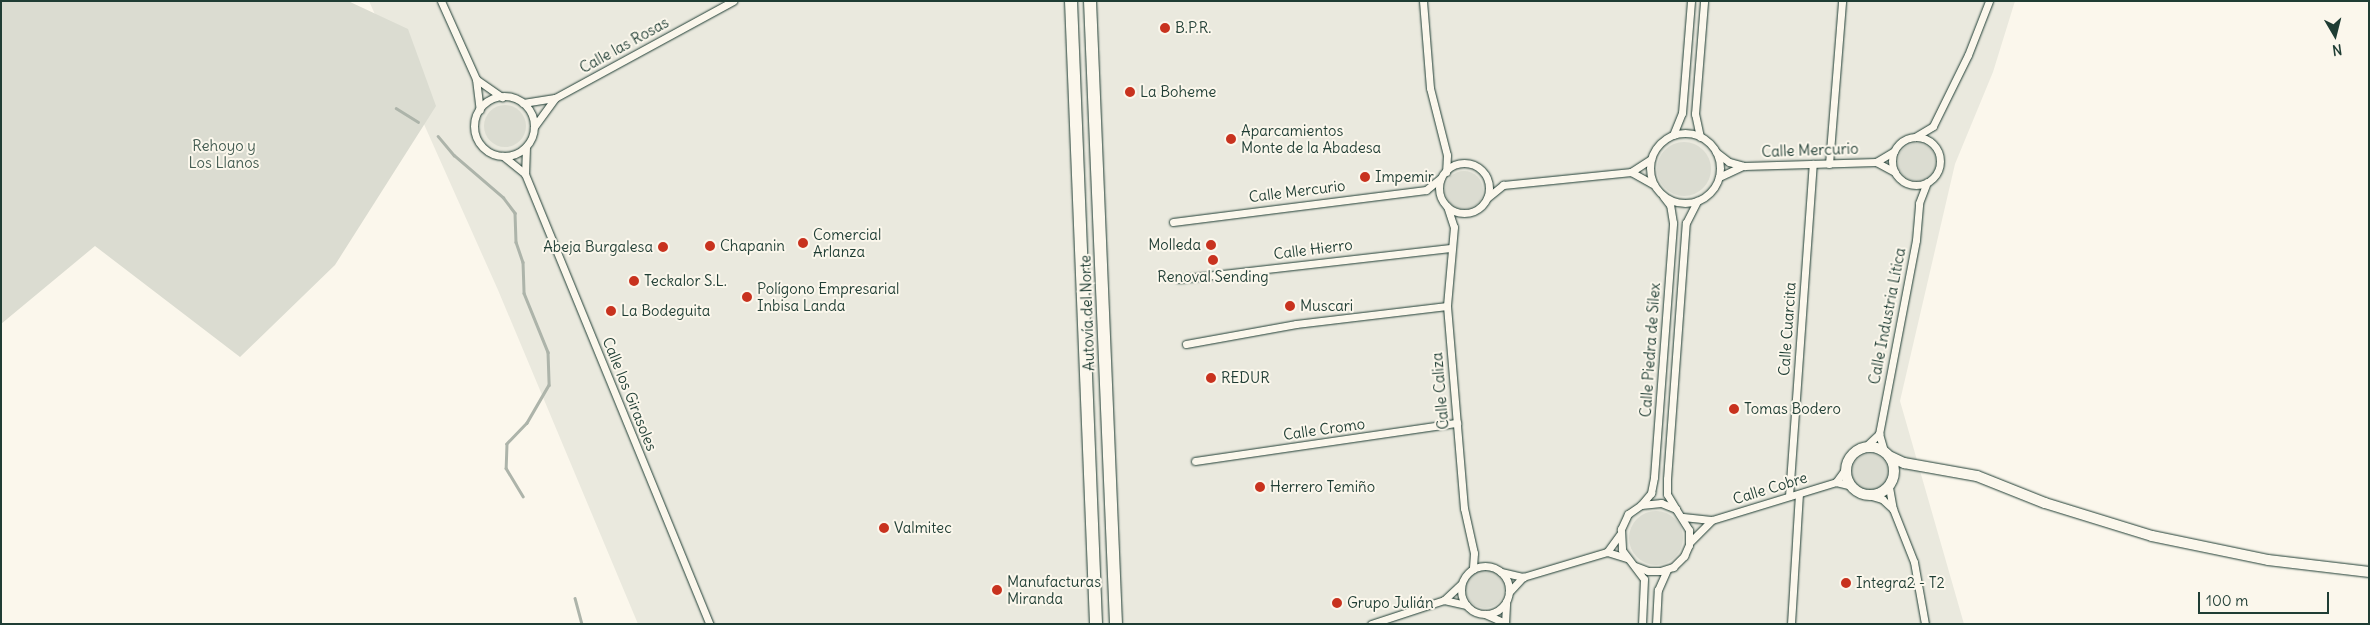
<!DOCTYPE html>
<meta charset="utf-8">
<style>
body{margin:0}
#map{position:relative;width:2370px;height:625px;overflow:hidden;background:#fbf7ec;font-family:Delius,sans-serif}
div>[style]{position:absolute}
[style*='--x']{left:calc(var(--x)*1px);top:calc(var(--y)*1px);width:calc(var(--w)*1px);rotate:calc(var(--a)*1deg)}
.built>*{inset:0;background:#eae9de}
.green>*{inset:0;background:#dbdcd1}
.round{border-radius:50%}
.stream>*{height:2.5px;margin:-1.25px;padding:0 1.25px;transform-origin:1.25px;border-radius:1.25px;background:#adb4aa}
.roads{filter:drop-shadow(0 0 1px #1f3d34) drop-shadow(0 0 1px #1f3d34)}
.street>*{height:7px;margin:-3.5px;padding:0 3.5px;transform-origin:3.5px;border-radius:3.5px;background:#fbf7ec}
.street>.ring{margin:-3.5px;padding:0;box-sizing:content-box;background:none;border:7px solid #fbf7ec;border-radius:50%}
.secondary>*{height:10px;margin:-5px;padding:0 5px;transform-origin:5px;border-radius:5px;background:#fbf7ec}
.secondary>.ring{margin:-5px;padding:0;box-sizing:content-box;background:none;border:10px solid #fbf7ec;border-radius:50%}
.highway>*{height:12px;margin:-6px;padding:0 6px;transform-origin:6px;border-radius:6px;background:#fbf7ec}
.dots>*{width:14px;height:14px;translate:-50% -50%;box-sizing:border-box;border:2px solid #fbf7ec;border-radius:50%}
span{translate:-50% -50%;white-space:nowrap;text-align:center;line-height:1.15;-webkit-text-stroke:4px #fbf7ec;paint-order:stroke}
.poi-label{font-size:15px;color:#1f3d34}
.left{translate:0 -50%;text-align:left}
.right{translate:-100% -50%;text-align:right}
.street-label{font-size:15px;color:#1f3d34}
.park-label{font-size:15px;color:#455d53}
.frame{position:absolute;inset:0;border:2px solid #1f3d34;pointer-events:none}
.north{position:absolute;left:2310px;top:10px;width:50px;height:50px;-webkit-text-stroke:4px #fbf7ec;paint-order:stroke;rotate:172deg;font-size:14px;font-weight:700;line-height:20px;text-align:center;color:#1f3d34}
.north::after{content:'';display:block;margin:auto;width:18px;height:22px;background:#1f3d34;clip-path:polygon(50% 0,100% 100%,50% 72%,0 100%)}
.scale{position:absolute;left:2198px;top:592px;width:131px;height:22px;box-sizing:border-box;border:2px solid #1f3d34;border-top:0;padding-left:6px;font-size:15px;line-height:18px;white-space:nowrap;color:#1f3d34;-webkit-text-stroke:4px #fbf7ec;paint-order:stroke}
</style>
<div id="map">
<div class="built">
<div style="clip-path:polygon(369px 1px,2015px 1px,1993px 72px,1955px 164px,1900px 401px,1964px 624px,638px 624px,498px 290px)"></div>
</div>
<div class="green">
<div style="clip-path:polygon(1px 1px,348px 1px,408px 29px,436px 106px,335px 265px,240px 357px,95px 246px,1px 324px)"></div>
<div class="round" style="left:484px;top:105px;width:42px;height:42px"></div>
<div class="round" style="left:1657px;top:142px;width:54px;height:54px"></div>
<div class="round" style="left:1898px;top:143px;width:38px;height:38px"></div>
<div class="round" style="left:1445px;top:171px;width:38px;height:38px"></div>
<div class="round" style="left:1852px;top:454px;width:36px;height:36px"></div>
<div class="round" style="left:1629px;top:511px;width:54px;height:54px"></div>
<div class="round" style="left:1466px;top:570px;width:38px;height:38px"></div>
</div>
<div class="stream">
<div style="--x:396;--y:108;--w:26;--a:32"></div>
<div style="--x:438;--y:136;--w:25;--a:50"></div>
<div style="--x:454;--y:155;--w:65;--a:40.6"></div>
<div style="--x:503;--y:197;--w:20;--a:53"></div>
<div style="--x:515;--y:213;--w:29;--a:88"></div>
<div style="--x:516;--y:242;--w:21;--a:71"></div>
<div style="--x:523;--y:262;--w:31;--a:88"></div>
<div style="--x:524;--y:293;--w:64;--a:67.9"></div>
<div style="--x:548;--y:352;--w:33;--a:88"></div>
<div style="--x:549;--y:385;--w:44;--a:120.1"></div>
<div style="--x:527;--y:423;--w:29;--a:134"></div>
<div style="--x:507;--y:444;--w:24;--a:92"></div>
<div style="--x:506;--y:468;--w:33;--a:59"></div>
<div style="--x:575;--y:598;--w:27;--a:75"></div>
</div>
<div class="roads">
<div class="street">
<div style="--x:441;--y:1;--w:85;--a:65.8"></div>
<div style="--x:476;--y:79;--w:31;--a:83"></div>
<div style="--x:1423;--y:1;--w:87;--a:85.4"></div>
<div style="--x:1430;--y:88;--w:69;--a:75.8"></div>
<div style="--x:1447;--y:155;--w:17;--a:93"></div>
<div style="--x:476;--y:79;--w:32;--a:35"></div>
<div class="ring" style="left:474px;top:96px;width:53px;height:53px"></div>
<div style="--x:523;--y:103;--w:32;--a:-9"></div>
<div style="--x:555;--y:98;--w:203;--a:-28.6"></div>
<div style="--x:534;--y:127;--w:36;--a:-54"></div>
<div class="ring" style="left:1650px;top:133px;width:63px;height:63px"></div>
<div style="--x:1673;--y:135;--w:24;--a:-68"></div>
<div style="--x:1682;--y:113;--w:112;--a:-85.4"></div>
<div class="ring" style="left:1892px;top:137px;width:41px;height:41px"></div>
<div style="--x:1700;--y:137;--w:24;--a:-102"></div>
<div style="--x:1695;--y:114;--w:113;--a:-85.4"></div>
<div style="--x:1915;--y:137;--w:21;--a:-31"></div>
<div style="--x:1933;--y:126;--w:79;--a:-63.8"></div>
<div style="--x:1968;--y:55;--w:58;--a:-68.7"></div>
<div style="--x:526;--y:147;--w:27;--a:92"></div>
<div style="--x:525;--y:174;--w:487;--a:67.7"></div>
<div style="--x:1716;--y:152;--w:16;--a:38"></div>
<div style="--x:1729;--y:162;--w:16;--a:15"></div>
<div style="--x:1744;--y:166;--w:132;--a:-1.7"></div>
<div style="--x:1876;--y:162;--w:21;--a:-31"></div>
<div style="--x:503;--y:156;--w:28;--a:39"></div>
<div style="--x:1876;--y:162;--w:21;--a:28"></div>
<div class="ring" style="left:1439px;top:163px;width:43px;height:43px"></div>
<div style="--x:1829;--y:164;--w:164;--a:-85.4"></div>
<div style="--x:1631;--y:172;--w:26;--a:29"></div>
<div style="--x:1719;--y:177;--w:26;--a:-25"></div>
<div style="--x:1487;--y:198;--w:21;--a:-39"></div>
<div style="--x:1503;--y:185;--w:129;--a:-5.8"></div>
<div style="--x:1631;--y:172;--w:24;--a:-33"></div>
<div style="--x:1447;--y:206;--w:22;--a:72"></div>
<div style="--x:1454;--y:227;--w:79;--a:95.1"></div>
<div style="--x:1447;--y:306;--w:203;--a:85.2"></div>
<div style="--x:1464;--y:508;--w:46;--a:77.5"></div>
<div style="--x:1474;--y:553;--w:16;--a:94"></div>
<div style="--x:1173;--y:222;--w:255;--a:-7.2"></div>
<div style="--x:1426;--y:190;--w:19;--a:-39"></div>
<div style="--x:1179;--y:279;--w:273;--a:-6.5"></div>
<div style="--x:1186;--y:344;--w:112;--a:-10.3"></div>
<div style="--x:1296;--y:324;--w:152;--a:-6.8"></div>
<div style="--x:1864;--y:448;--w:21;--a:-43"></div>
<div style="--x:1884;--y:451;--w:18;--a:-106"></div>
<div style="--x:1879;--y:434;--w:197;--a:-79.2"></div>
<div style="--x:1916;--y:240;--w:37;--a:-85"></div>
<div style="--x:1919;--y:203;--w:22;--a:-69"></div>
<div style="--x:1195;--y:461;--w:265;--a:-8.3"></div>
<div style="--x:1836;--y:482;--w:17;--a:-54"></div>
<div style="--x:1889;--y:487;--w:22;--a:80"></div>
<div style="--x:1893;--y:509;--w:57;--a:68.4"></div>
<div style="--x:1914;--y:562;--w:63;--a:79.9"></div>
<div style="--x:1868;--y:495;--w:15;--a:16"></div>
<div style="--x:1882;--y:499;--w:15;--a:42"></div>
<div style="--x:1789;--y:496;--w:333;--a:-85.9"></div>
<div style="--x:1641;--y:505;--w:16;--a:-50"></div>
<div style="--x:1651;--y:493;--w:16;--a:-79"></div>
<div style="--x:1654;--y:477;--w:255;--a:-85.7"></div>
<div style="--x:1673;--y:223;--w:18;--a:-99"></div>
<div style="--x:1670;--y:205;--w:11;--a:-128"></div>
<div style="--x:1676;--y:509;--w:17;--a:-121"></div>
<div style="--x:1667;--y:494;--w:15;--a:-90"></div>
<div style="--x:1667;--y:479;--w:257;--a:-85.8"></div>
<div style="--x:1686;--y:223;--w:25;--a:-63"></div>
<div style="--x:1683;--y:517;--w:28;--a:6"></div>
<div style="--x:1690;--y:542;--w:31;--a:-45"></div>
<div style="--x:1712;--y:520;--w:130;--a:-17"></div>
<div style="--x:1836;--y:482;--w:16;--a:14"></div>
<div style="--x:1607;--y:552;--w:22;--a:-54"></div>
<div class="ring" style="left:1461px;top:566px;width:41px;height:41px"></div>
<div style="--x:1635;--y:566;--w:14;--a:21"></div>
<div style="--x:1648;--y:571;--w:12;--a:0"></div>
<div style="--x:1660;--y:571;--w:14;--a:-17"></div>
<div style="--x:1673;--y:567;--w:16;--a:-45"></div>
<div style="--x:1684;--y:556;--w:12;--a:-66"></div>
<div style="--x:1689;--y:545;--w:15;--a:-90"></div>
<div style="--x:1689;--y:530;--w:25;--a:-122"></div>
<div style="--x:1676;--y:509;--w:16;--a:-158"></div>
<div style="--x:1661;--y:503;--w:20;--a:174"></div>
<div style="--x:1641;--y:505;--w:16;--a:145"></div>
<div style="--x:1628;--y:514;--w:17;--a:115"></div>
<div style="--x:1621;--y:529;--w:21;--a:87"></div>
<div style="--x:1622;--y:550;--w:36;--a:53"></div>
<div style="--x:1644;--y:579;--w:45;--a:92.5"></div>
<div style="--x:1501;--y:572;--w:23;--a:13"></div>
<div style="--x:1523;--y:577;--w:88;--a:-16.6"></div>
<div style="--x:1607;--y:552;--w:21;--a:17"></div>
<div style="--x:1509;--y:592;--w:21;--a:-47"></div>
<div style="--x:1444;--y:600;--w:23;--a:13"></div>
<div style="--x:1485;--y:614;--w:22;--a:24"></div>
<div style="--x:1371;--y:624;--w:77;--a:-18.2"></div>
<div style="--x:1444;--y:600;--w:23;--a:-43"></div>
<div style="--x:1505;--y:624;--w:22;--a:-87"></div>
<div style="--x:1656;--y:624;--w:34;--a:-87"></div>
<div style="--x:1658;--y:590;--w:22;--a:-66"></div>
<div style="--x:1791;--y:624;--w:130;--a:-86.5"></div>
</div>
<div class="secondary">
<div class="ring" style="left:1846px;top:447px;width:38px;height:38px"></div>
<div style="--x:1889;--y:456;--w:17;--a:25"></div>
<div style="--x:1904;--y:463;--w:74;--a:10.1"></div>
<div style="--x:1977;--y:476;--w:73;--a:21.7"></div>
<div style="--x:2045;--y:503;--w:112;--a:17.1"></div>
<div style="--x:2152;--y:536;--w:118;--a:11.7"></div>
<div style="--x:2268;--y:560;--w:102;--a:6.8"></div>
</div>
<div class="highway">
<div style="--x:1071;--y:1;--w:624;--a:87.7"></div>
<div style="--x:1090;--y:1;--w:624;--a:87.61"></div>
</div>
</div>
<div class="dots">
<div style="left:1165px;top:28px;background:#c8321e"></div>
<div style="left:1130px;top:92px;background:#c8321e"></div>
<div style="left:1231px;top:139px;background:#c8321e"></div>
<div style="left:1365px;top:177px;background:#c8321e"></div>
<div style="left:803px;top:243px;background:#c8321e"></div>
<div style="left:1211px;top:245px;background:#c8321e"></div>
<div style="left:710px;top:246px;background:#c8321e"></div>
<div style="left:663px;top:247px;background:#c8321e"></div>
<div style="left:1213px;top:260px;background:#c8321e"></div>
<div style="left:634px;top:281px;background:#c8321e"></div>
<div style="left:747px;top:297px;background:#c8321e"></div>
<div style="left:1290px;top:306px;background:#c8321e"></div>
<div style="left:611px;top:311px;background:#c8321e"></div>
<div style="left:1211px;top:378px;background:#c8321e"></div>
<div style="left:1734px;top:409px;background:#c8321e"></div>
<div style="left:1260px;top:487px;background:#c8321e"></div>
<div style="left:884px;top:528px;background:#c8321e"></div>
<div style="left:1846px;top:583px;background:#c8321e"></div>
<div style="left:997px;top:590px;background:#c8321e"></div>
<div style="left:1337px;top:603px;background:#c8321e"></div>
</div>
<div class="poi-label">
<span class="left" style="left:1175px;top:28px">B.P.R.</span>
<span class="left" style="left:1140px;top:92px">La Boheme</span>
<span class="left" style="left:1241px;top:139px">Aparcamientos<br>Monte de la Abadesa</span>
<span class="left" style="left:1375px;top:177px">Impemir</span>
<span class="left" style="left:813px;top:243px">Comercial<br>Arlanza</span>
<span class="right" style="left:1201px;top:245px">Molleda</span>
<span class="left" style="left:720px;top:246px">Chapanin</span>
<span class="right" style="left:653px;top:247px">Abeja Burgalesa</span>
<span style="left:1213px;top:277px">Renoval Sending</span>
<span class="left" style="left:644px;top:281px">Teckalor S.L.</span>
<span class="left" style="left:757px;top:297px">Polígono Empresarial<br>Inbisa Landa</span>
<span class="left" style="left:1300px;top:306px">Muscari</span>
<span class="left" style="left:621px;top:311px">La Bodeguita</span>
<span class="left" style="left:1221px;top:378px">REDUR</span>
<span class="left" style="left:1744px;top:409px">Tomas Bodero</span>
<span class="left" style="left:1270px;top:487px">Herrero Temiño</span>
<span class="left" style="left:894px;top:528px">Valmitec</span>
<span class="left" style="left:1007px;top:590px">Manufacturas<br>Miranda</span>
<span class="left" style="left:1856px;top:583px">Integra2 - T2</span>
<span class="left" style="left:1347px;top:603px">Grupo Julián</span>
</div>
<div class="street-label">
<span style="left:624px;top:45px;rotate:-29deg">Calle las Rosas</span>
<span style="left:1810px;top:150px;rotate:-2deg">Calle Mercurio</span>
<span style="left:1297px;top:191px;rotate:-7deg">Calle Mercurio</span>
<span style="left:1313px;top:249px;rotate:-7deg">Calle Hierro</span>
<span style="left:1087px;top:313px;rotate:-92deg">Autovía del Norte</span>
<span style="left:1887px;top:316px;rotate:-79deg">Calle Industria Lítica</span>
<span style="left:1787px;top:329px;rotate:-86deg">Calle Cuarcita</span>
<span style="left:1650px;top:350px;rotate:-86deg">Calle Piedra de Sílex</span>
<span style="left:1440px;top:391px;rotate:-95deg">Calle Caliza</span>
<span style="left:630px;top:394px;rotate:68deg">Calle los Girasoles</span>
<span style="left:1324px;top:429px;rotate:-8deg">Calle Cromo</span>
<span style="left:1770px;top:488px;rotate:-17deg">Calle Cobre</span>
</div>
<div class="park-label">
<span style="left:224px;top:154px">Rehoyo y<br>Los Llanos</span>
</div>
<div class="frame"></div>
<div class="north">N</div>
<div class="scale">100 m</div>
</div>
